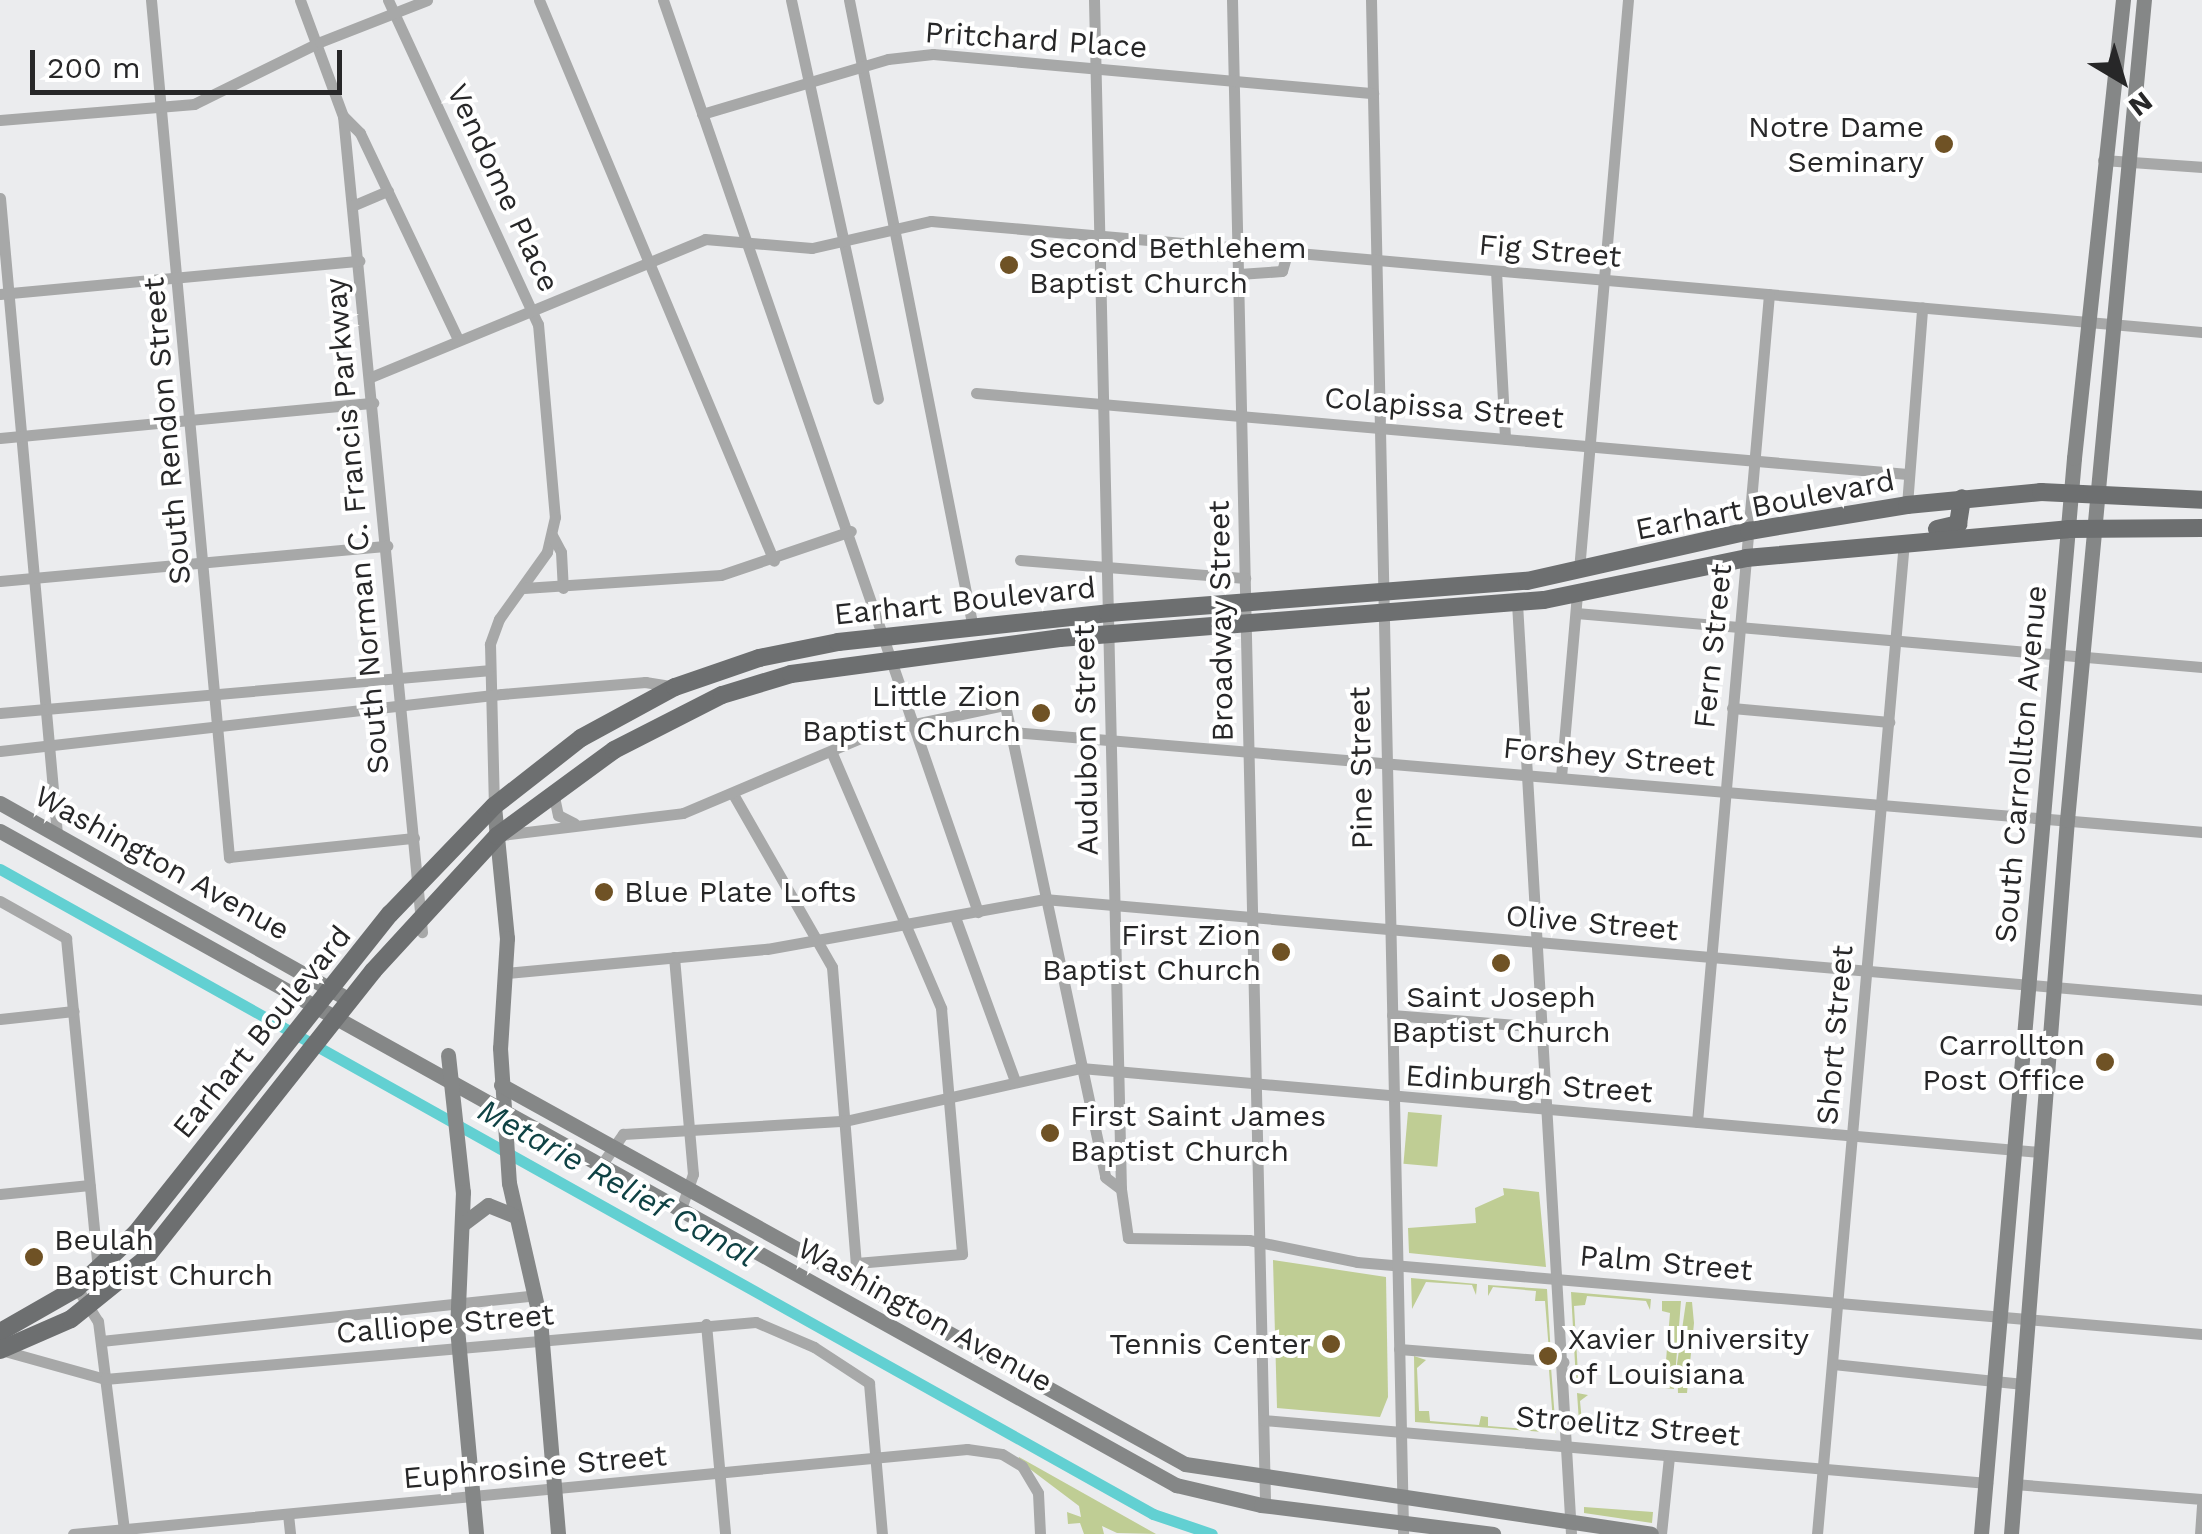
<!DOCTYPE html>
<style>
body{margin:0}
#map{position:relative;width:2202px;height:1534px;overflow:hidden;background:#ebecee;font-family:"Work Sans",sans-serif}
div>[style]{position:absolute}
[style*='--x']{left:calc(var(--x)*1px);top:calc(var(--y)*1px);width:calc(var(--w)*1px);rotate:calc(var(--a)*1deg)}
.green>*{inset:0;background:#bfcd94;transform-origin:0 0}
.canal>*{height:11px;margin:-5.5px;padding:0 5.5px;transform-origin:5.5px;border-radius:5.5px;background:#62d0d2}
.street>*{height:11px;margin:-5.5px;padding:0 5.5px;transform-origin:5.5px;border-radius:5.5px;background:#a7a8a8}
.secondary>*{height:15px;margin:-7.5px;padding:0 7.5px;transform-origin:7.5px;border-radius:7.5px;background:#858787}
.primary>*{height:18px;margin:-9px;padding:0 9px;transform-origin:9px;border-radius:9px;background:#6d6f70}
.dots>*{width:28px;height:28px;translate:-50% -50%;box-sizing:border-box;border:5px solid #fff;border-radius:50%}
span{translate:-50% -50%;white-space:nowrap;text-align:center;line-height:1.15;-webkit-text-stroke:8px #fff;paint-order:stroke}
.street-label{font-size:30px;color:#272728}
.poi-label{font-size:30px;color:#272728}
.right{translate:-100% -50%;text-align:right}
.left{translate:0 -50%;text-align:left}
.water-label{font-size:32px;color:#0f4244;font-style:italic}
.north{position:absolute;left:2072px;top:30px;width:100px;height:100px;-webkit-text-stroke:8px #fff;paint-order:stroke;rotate:142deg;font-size:28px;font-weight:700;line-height:40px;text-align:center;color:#272728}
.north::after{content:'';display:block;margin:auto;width:35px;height:45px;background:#272728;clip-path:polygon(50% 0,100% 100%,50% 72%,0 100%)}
.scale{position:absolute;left:30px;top:50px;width:312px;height:45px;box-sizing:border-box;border:5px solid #272728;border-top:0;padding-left:12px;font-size:30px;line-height:35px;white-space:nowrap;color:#272728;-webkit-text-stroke:8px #fff;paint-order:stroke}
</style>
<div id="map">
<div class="green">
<div style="left:1408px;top:1112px;width:34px;height:52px;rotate:5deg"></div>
<div style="clip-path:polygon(1503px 1188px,1539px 1192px,1546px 1267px,1409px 1253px,1408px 1228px,1476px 1223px,1475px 1208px,1504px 1195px)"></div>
<div style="clip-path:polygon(1273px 1260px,1386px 1277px,1388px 1397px,1380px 1417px,1277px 1408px)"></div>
<div style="clip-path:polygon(1411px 1278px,1477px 1284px,1476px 1295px,1472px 1285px,1426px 1282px,1412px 1309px)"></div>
<div style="clip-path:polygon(1488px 1285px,1547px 1289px,1551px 1356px,1540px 1353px,1549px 1351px,1545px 1301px,1535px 1301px,1536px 1291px,1493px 1287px,1488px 1296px)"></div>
<div style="clip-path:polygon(1571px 1292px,1651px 1299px,1650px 1310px,1646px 1301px,1587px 1296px,1585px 1305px,1574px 1306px,1578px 1374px,1586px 1374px,1585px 1381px,1576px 1381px)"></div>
<div style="clip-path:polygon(1662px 1301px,1681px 1301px,1674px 1389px,1655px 1387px,1664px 1384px,1670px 1313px,1662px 1311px)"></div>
<div style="clip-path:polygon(1686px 1302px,1692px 1302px,1694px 1323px,1687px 1393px,1678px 1393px,1677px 1364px)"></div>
<div style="clip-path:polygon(1414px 1356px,1426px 1360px,1417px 1368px,1419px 1411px,1429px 1411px,1430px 1421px,1479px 1425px,1481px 1416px,1488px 1417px,1488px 1426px,1539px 1430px,1541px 1421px,1553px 1422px,1549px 1370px,1540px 1367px,1551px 1367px,1556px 1433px,1415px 1422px)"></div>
<div style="clip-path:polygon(1577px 1393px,1588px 1395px,1580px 1401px,1582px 1422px,1622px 1429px,1603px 1433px,1583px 1426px,1579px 1422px)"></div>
<div style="clip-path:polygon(1018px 1460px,1019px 1457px,1156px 1534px,1117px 1533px,1102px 1526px,1104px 1534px,1084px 1534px,1080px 1523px,1068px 1524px,1067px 1512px,1081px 1517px,1079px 1506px)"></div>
<div style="clip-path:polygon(1584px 1507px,1653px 1512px,1652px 1523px,1584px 1513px)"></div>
</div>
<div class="canal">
<div style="--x:0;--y:869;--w:1321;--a:29.22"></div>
<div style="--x:1153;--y:1514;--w:62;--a:18.7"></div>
</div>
<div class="street">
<div style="--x:151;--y:0;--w:861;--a:84.8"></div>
<div style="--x:229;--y:857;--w:186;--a:-5.9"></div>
<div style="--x:300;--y:0;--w:124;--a:69.7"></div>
<div style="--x:343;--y:116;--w:820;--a:84.47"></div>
<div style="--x:388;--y:0;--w:357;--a:65.2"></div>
<div style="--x:538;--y:324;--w:194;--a:85"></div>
<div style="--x:555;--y:517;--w:36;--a:103"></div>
<div style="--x:547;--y:552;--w:82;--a:125.6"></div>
<div style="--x:499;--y:619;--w:27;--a:110"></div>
<div style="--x:490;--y:644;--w:162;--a:88.6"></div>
<div style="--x:539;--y:0;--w:608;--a:67.27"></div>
<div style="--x:663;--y:0;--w:965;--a:70.95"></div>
<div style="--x:791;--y:0;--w:408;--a:77.7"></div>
<div style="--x:849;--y:0;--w:640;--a:78.83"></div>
<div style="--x:1094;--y:0;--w:1189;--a:88.7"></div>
<div style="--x:1121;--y:1189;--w:49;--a:81.9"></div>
<div style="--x:1128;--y:1238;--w:121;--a:0.9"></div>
<div style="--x:1249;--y:1240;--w:110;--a:11.5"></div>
<div style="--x:1357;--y:1262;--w:848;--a:4.87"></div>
<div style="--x:1232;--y:0;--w:1505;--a:88.74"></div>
<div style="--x:1371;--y:0;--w:1534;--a:88.8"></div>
<div style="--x:702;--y:114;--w:194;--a:-16.5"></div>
<div style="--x:888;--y:59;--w:45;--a:-6.3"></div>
<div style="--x:933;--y:54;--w:442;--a:5.1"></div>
<div style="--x:343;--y:116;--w:24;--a:45"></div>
<div style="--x:360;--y:133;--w:226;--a:64.6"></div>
<div style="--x:0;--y:120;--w:195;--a:-4.7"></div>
<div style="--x:194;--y:104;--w:140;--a:-26.2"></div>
<div style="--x:320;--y:42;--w:115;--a:-21.4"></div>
<div style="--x:2103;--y:160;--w:99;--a:4"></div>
<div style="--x:0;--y:198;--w:639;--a:84.88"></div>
<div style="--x:352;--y:206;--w:39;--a:-23"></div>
<div style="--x:1496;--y:271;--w:168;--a:86.9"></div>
<div style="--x:1239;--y:274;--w:43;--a:-4"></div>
<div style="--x:1282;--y:271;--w:19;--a:-74"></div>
<div style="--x:0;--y:294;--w:361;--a:-5.3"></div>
<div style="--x:371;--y:377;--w:361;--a:-22.4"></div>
<div style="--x:705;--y:239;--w:107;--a:4.8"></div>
<div style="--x:812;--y:248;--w:122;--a:-12.8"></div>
<div style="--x:931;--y:221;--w:1276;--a:4.99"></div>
<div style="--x:976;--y:393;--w:935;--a:4.97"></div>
<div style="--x:0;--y:438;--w:375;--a:-5.4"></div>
<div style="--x:1907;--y:505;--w:198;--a:-85.6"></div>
<div style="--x:552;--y:535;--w:19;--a:62"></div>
<div style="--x:561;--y:552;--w:36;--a:87"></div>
<div style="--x:1020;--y:560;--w:226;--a:4.6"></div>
<div style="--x:1579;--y:570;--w:572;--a:-85.09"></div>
<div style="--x:0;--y:581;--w:389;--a:-5.2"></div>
<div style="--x:524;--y:588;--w:197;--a:-3.8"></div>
<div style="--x:721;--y:575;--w:137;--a:-18.7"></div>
<div style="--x:1517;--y:603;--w:933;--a:86.68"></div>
<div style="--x:1576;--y:613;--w:628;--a:4.93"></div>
<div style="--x:1732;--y:708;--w:158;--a:5.1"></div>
<div style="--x:0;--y:713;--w:490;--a:-5"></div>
<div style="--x:1012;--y:732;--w:1194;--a:4.8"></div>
<div style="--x:0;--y:751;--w:505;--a:-6.48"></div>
<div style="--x:502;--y:694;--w:144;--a:-4.8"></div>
<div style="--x:645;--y:682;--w:30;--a:9"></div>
<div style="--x:831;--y:751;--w:280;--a:66.8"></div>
<div style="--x:941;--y:1008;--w:247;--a:85.1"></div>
<div style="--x:962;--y:1254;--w:106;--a:175.1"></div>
<div style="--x:1561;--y:777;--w:185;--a:-85"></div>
<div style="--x:553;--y:792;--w:24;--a:78"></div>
<div style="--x:558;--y:815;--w:18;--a:27"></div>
<div style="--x:733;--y:794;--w:199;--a:60.2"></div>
<div style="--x:832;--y:967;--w:301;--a:85.4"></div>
<div style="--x:502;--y:835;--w:182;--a:-6.9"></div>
<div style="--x:683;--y:813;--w:205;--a:-22.9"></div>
<div style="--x:872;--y:733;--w:136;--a:-11.9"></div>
<div style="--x:1005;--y:705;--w:482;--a:78"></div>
<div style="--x:1105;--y:1177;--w:20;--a:37"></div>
<div style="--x:0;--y:901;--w:76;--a:29.3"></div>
<div style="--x:66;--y:938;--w:335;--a:84.5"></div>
<div style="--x:955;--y:917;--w:175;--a:69.9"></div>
<div style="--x:674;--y:957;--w:218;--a:85"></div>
<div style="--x:693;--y:1174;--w:36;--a:109"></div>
<div style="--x:506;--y:973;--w:262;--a:-5.3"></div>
<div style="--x:767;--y:949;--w:281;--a:-10.2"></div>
<div style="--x:1044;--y:899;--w:1162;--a:4.98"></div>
<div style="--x:1392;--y:1015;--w:149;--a:4.6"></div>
<div style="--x:0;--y:1019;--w:74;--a:-6.2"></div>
<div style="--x:1697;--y:1122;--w:831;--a:-85.03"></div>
<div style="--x:602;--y:1164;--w:37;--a:-55"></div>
<div style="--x:623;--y:1134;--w:222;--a:-3.4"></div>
<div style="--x:845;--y:1121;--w:242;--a:-12.7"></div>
<div style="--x:1081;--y:1068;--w:963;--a:5.01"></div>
<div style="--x:0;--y:1194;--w:90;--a:-5.7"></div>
<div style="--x:77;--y:1288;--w:39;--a:58"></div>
<div style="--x:98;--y:1321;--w:211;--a:82.9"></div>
<div style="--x:706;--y:1324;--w:211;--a:84.8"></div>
<div style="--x:101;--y:1341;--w:437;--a:-6"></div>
<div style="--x:1399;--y:1349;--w:165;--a:4.5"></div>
<div style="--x:1;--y:1350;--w:108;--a:15.6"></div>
<div style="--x:105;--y:1379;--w:653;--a:-5"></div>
<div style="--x:756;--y:1322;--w:63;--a:23.3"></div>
<div style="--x:814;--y:1347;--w:66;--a:33.2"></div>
<div style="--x:869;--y:1383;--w:152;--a:85.1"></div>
<div style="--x:1833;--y:1364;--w:191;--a:6"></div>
<div style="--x:1264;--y:1420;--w:726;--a:4.98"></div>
<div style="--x:2014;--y:1484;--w:189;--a:4.6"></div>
<div style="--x:288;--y:1514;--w:20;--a:84"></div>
<div style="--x:73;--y:1534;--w:898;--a:-5.43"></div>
<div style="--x:967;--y:1449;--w:35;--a:8"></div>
<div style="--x:1002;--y:1454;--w:23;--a:31"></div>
<div style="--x:1022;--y:1466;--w:31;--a:59"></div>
<div style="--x:1038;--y:1493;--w:41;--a:87.2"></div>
<div style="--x:1661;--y:1534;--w:78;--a:-84.1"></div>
<div style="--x:1817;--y:1534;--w:997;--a:-84.99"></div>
<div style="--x:2200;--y:1534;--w:29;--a:-86"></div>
</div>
<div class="secondary">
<div style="--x:0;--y:803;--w:402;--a:29.4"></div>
<div style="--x:494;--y:806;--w:133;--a:84.4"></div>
<div style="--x:507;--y:938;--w:110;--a:93.6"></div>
<div style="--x:500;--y:1048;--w:135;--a:86.2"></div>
<div style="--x:509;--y:1183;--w:139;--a:77.2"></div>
<div style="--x:540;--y:1319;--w:216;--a:85.2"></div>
<div style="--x:0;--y:831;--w:1346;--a:29.08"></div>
<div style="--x:1176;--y:1485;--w:87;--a:13.2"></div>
<div style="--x:1261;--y:1505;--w:234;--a:7.1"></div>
<div style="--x:448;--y:1055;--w:138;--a:83.8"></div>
<div style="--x:463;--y:1192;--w:136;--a:92.5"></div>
<div style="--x:457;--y:1328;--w:207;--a:84.7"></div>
<div style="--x:501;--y:1085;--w:782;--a:28.99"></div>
<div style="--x:1185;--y:1464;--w:471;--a:8.5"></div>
<div style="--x:464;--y:1223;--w:30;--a:-37"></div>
<div style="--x:488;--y:1205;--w:27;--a:22"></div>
<div style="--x:1981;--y:1534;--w:1080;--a:-85.06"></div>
<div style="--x:2074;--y:458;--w:461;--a:-83.9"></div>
<div style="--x:2011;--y:1534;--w:716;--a:-85.52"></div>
<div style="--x:2067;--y:820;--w:824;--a:-84.64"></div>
</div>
<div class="primary">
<div style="--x:1937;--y:529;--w:22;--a:-13"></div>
<div style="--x:1958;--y:524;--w:26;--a:-81"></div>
<div style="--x:0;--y:1332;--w:89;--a:-29.7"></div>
<div style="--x:77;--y:1288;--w:81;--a:-43"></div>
<div style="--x:136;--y:1233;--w:408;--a:-51.5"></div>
<div style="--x:390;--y:914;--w:150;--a:-46.1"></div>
<div style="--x:494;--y:806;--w:110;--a:-38"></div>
<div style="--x:581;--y:738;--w:107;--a:-28.5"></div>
<div style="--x:675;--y:687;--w:89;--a:-19"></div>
<div style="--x:759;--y:658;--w:81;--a:-11.4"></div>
<div style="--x:838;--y:642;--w:272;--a:-6.1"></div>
<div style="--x:1108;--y:613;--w:420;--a:-4.4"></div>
<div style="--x:1527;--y:581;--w:228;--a:-12.7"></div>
<div style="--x:1749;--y:531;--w:160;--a:-9.3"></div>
<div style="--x:1907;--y:505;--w:135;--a:-5.5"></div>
<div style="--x:2041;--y:492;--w:161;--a:2.8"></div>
<div style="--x:0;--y:1350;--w:77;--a:-23.6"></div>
<div style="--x:71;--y:1319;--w:94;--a:-38.9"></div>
<div style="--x:144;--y:1260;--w:369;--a:-51.6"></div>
<div style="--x:373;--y:971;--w:183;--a:-47.4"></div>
<div style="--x:497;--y:836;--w:145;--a:-36.3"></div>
<div style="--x:614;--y:750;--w:121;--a:-27"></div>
<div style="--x:722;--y:695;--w:72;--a:-16.9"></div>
<div style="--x:791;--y:674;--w:271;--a:-7.6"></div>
<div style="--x:1060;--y:638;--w:485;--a:-4.5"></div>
<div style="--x:1544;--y:600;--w:206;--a:-11.7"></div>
<div style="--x:1746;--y:558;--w:323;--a:-5.1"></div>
<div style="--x:2068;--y:529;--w:134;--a:-0.4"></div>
</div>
<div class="dots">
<div style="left:1944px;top:144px;background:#6f5225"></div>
<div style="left:1009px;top:265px;background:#6f5225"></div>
<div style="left:1041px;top:713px;background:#6f5225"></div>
<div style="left:604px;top:892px;background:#6f5225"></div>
<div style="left:1281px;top:952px;background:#6f5225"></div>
<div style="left:1501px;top:963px;background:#6f5225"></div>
<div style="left:2105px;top:1062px;background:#6f5225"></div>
<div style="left:1050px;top:1133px;background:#6f5225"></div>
<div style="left:34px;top:1257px;background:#6f5225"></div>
<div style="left:1331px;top:1344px;background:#6f5225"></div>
<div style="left:1548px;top:1356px;background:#6f5225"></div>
</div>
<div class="street-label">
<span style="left:1036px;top:40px;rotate:4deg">Pritchard Place</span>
<span style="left:503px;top:188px;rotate:65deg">Vendome Place</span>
<span style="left:1550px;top:251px;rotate:5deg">Fig Street</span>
<span style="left:1444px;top:408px;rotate:5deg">Colapissa Street</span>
<span style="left:167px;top:431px;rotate:-95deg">South Rendon Street</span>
<span style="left:1765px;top:505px;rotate:-11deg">Earhart Boulevard</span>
<span style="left:357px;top:526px;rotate:-95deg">South Norman C. Francis Parkway</span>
<span style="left:965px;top:601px;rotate:-6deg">Earhart Boulevard</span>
<span style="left:1221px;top:621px;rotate:-91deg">Broadway Street</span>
<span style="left:1713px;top:646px;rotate:-84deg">Fern Street</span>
<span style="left:1086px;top:740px;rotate:-91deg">Audubon Street</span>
<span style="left:1609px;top:757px;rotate:5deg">Forshey Street</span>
<span style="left:2021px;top:764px;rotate:-85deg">South Carrollton Avenue</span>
<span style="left:1361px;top:768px;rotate:-91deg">Pine Street</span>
<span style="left:162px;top:863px;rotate:29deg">Washington Avenue</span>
<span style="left:1592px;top:923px;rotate:5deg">Olive Street</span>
<span style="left:262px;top:1032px;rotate:-51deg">Earhart Boulevard</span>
<span style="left:1835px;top:1035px;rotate:-85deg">Short Street</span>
<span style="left:1529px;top:1084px;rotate:4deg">Edinburgh Street</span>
<span style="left:1666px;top:1263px;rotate:5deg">Palm Street</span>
<span style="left:925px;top:1315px;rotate:29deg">Washington Avenue</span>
<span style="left:445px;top:1324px;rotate:-5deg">Calliope Street</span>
<span style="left:1628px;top:1426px;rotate:5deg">Stroelitz Street</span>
<span style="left:535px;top:1467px;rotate:-5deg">Euphrosine Street</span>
</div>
<div class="poi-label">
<span class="right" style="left:1924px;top:144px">Notre Dame<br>Seminary</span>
<span class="left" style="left:1029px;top:265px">Second Bethlehem<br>Baptist Church</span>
<span class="right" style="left:1021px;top:713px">Little Zion<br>Baptist Church</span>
<span class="left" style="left:624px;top:892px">Blue Plate Lofts</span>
<span class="right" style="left:1261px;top:952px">First Zion<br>Baptist Church</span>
<span style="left:1501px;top:1014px">Saint Joseph<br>Baptist Church</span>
<span class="right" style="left:2085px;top:1062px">Carrollton<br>Post Office</span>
<span class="left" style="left:1070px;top:1133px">First Saint James<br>Baptist Church</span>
<span class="left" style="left:54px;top:1257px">Beulah<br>Baptist Church</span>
<span class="left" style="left:1568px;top:1356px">Xavier University<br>of Louisiana</span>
<span class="right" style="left:1311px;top:1344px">Tennis Center</span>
</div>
<div class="water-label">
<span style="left:617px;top:1183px;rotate:29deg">Metarie Relief Canal</span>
</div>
<div class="north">N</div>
<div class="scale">200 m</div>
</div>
